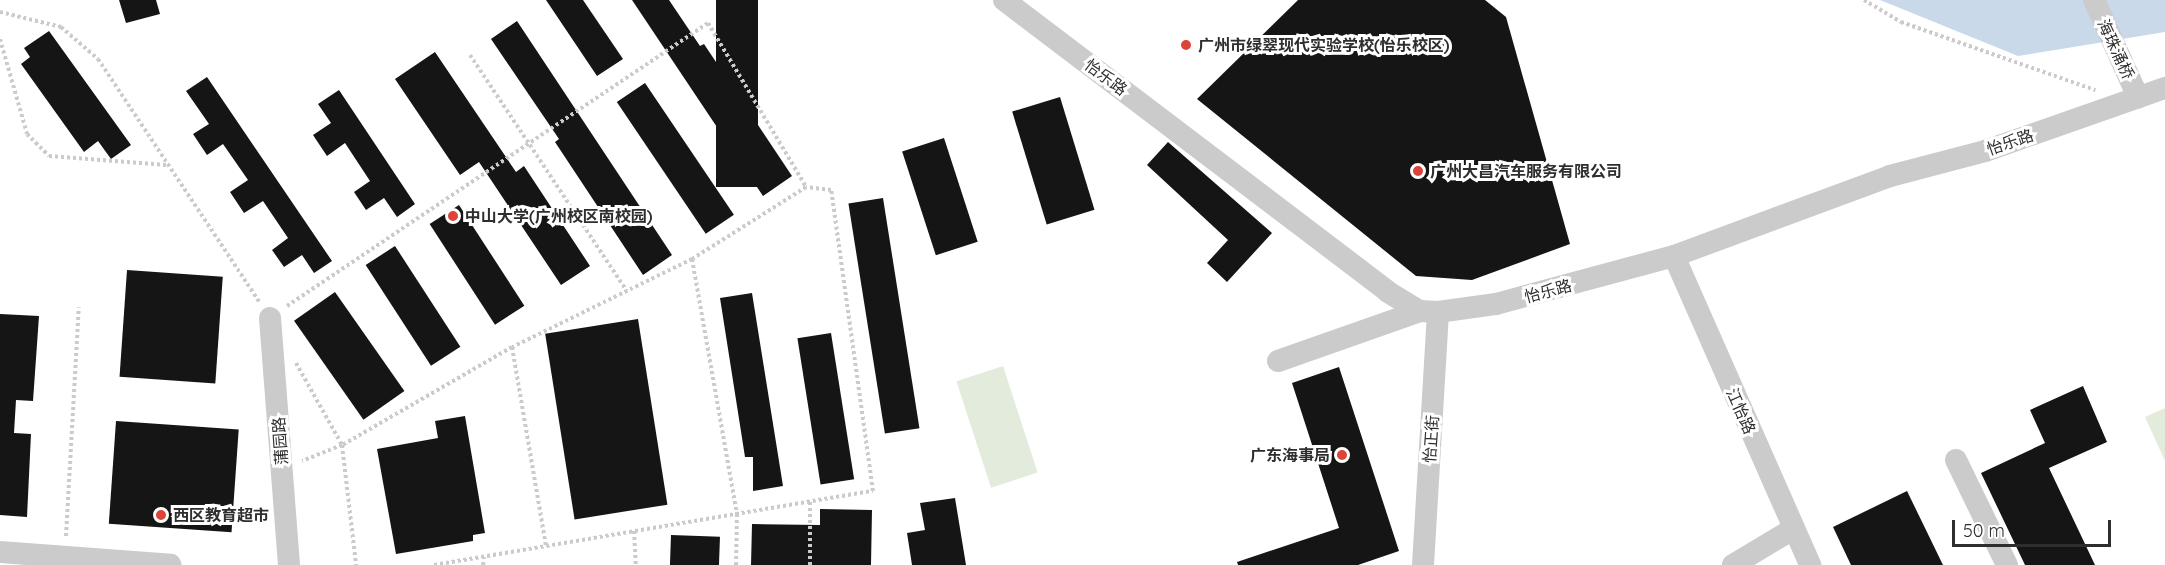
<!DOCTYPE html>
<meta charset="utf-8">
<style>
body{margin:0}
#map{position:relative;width:2165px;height:565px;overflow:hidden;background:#fff;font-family:Quicksand,"Noto Sans SC",sans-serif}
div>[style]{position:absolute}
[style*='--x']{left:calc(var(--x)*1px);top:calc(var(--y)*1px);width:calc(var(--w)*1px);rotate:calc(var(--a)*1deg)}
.green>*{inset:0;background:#e2ebdc;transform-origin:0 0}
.water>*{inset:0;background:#c9d9ea}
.building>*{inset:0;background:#151515;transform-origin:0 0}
.path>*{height:4px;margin-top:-2px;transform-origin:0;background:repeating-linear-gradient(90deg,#cbcbcb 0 3px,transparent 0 6px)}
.minor>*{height:22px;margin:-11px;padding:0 11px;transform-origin:11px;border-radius:11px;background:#cbcbcb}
.dots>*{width:16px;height:16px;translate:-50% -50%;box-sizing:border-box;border:3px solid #fff;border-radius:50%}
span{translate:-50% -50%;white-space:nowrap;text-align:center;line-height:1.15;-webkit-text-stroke:6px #fff;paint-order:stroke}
.poi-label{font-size:16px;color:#2e2e2e;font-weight:700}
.left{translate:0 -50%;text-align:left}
.right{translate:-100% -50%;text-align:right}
.street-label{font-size:16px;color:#2e2e2e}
.scale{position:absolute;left:1952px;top:520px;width:159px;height:27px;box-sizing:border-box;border:3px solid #2e2e2e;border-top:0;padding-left:8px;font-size:18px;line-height:21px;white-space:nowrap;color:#2e2e2e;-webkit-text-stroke:4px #fff;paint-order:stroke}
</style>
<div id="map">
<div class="green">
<div style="left:1003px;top:366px;width:112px;height:49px;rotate:72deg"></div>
<div style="clip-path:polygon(2165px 408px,2165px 461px,2145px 417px)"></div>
</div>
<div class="water">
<div style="clip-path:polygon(1880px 0,2165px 0,2165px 32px,2018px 56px)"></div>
</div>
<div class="building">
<div style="clip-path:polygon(119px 0,156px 0,160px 14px,126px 23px)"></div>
<div style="clip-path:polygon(546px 0,583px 0,623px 59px,597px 76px)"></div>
<div style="clip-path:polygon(632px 0,669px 0,700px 46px,704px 44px,792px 176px,763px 196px)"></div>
<div style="left:716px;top:0;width:42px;height:187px"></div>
<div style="clip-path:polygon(1298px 0,1485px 0,1506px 17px,1570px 244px,1472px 280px,1416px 276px,1197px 99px)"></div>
<div style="clip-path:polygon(517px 21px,672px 255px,643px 275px,555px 142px,559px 139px,491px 39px)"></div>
<div style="clip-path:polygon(49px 31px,131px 145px,111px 159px,98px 141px,84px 152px,21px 64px,30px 57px,24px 48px)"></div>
<div style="clip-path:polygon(435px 52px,516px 172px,524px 166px,590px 266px,561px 285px,479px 162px,460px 175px,395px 79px)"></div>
<div style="clip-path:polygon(207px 77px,332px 261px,314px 273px,302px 255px,284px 267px,272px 250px,288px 238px,263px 201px,244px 213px,230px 192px,248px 180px,223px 144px,207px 155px,193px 134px,209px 124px,186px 91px)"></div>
<div style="left:645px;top:83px;width:159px;height:34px;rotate:56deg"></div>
<div style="clip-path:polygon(339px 90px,415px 204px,397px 217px,384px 198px,366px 210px,354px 192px,370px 181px,345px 143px,327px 156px,313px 135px,331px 123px,318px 104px)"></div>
<div style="left:1060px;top:97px;width:118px;height:50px;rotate:73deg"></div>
<div style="left:944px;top:138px;width:109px;height:44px;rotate:72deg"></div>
<div style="clip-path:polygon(1168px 142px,1272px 233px,1227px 282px,1207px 263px,1228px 240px,1147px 165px)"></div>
<div style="left:883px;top:198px;width:233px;height:35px;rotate:81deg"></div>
<div style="left:459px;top:205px;width:120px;height:35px;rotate:57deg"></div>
<div style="left:395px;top:246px;width:120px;height:35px;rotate:57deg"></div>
<div style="left:127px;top:270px;width:96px;height:107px;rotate:4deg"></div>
<div style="left:335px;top:292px;width:121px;height:50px;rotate:55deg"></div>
<div style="clip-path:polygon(752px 293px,783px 486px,753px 491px,753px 457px,745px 457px,720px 298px)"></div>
<div style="clip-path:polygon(0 314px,39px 316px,33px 401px,16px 400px,14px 433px,31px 434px,27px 517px,0 515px)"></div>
<div style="left:638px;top:319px;width:188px;height:94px;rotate:81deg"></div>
<div style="left:831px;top:333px;width:148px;height:34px;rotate:81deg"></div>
<div style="clip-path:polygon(1339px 367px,1399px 551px,1358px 565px,1238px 565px,1237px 562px,1339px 528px,1292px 383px)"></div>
<div style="clip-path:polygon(2083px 386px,2107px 442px,2049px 468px,2095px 565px,2025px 565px,1981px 473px,2045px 443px,2030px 410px)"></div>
<div style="clip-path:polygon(465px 416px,485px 533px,473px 535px,473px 541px,396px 554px,377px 449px,438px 438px,435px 421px)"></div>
<div style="left:116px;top:421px;width:123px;height:103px;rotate:4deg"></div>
<div style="clip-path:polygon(1907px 491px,1943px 565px,1851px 565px,1833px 527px)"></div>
<div style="clip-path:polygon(955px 498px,966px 565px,912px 565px,907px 533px,925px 530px,920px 503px)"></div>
<div style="clip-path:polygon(820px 509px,872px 510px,871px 565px,751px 565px,752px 524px,820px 525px)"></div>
<div style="left:671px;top:535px;width:49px;height:30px;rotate:2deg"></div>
</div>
<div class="path">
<div style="--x:1864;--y:0;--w:43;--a:30.7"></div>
<div style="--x:1901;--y:22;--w:206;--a:19.3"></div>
<div style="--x:0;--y:12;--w:63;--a:13.8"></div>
<div style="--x:61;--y:27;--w:49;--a:40.9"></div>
<div style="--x:98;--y:59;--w:293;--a:56.4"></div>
<div style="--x:0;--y:39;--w:99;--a:74.1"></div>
<div style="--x:27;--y:134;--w:31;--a:45"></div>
<div style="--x:49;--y:156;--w:118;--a:4.4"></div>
<div style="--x:470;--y:55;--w:283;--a:56.4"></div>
<div style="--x:692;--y:259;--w:259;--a:80"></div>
<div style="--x:737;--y:514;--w:51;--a:91.1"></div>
<div style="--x:287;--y:306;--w:507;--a:-33.91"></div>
<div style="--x:708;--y:23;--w:191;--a:59.1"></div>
<div style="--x:806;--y:187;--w:135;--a:147.7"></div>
<div style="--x:692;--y:259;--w:200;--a:153.9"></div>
<div style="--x:512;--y:347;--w:196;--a:150"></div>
<div style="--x:342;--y:445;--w:43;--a:158.2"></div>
<div style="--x:512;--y:347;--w:202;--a:80.3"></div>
<div style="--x:296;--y:363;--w:94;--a:60.7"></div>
<div style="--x:342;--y:445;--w:121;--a:83.3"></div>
<div style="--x:634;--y:531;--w:34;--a:87"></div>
<div style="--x:66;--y:536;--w:229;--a:-86.8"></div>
<div style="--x:434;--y:565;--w:445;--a:-9.6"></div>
<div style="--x:873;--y:491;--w:304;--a:-97.9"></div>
<div style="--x:831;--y:190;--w:25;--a:-173"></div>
<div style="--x:483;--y:565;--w:8;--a:-83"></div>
<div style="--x:810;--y:565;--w:64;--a:-90"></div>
</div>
<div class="minor">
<div style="--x:1004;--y:0;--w:482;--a:37.2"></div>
<div style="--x:1388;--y:292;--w:37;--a:31"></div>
<div style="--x:1420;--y:311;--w:18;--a:3"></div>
<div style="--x:1438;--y:312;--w:59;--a:-7.9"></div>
<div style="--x:1496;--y:304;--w:184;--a:-15.1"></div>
<div style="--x:1674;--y:256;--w:230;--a:-20.3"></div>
<div style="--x:1890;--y:176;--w:98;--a:-14.7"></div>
<div style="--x:1985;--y:151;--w:191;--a:-19.3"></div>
<div style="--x:2094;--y:0;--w:107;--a:65.6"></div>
<div style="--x:1674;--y:256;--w:338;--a:66.2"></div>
<div style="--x:270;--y:318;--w:248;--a:85.6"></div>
<div style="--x:1278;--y:361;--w:151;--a:-19.4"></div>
<div style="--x:1956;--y:460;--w:117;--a:64.1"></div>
<div style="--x:0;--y:552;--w:171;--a:4.3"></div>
<div style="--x:1423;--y:565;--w:253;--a:-86.6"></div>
<div style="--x:1733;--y:565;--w:70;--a:-31"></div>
</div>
<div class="dots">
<div style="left:1186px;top:45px;background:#dd4338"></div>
<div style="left:1418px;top:171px;background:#dd4338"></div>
<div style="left:453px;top:216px;background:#dd4338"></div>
<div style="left:1342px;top:455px;background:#dd4338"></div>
<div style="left:161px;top:515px;background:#dd4338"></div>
</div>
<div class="poi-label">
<span class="left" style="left:1198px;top:45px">广州市绿翠现代实验学校(怡乐校区)</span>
<span class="left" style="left:1430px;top:171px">广州大昌汽车服务有限公司</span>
<span class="left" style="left:465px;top:216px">中山大学(广州校区南校园)</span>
<span class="right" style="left:1330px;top:455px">广东海事局</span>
<span class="left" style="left:173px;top:515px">西区教育超市</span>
</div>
<div class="street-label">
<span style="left:2116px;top:49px;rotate:65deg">海珠涌桥</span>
<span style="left:1106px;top:77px;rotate:37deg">怡乐路</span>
<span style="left:2010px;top:142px;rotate:-19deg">怡乐路</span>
<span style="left:1548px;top:291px;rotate:-15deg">怡乐路</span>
<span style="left:1741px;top:411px;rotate:66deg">江怡路</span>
<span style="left:1431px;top:439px;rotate:-86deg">怡正街</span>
<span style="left:280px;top:441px;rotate:-94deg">蒲园路</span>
</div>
<div class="scale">50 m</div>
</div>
